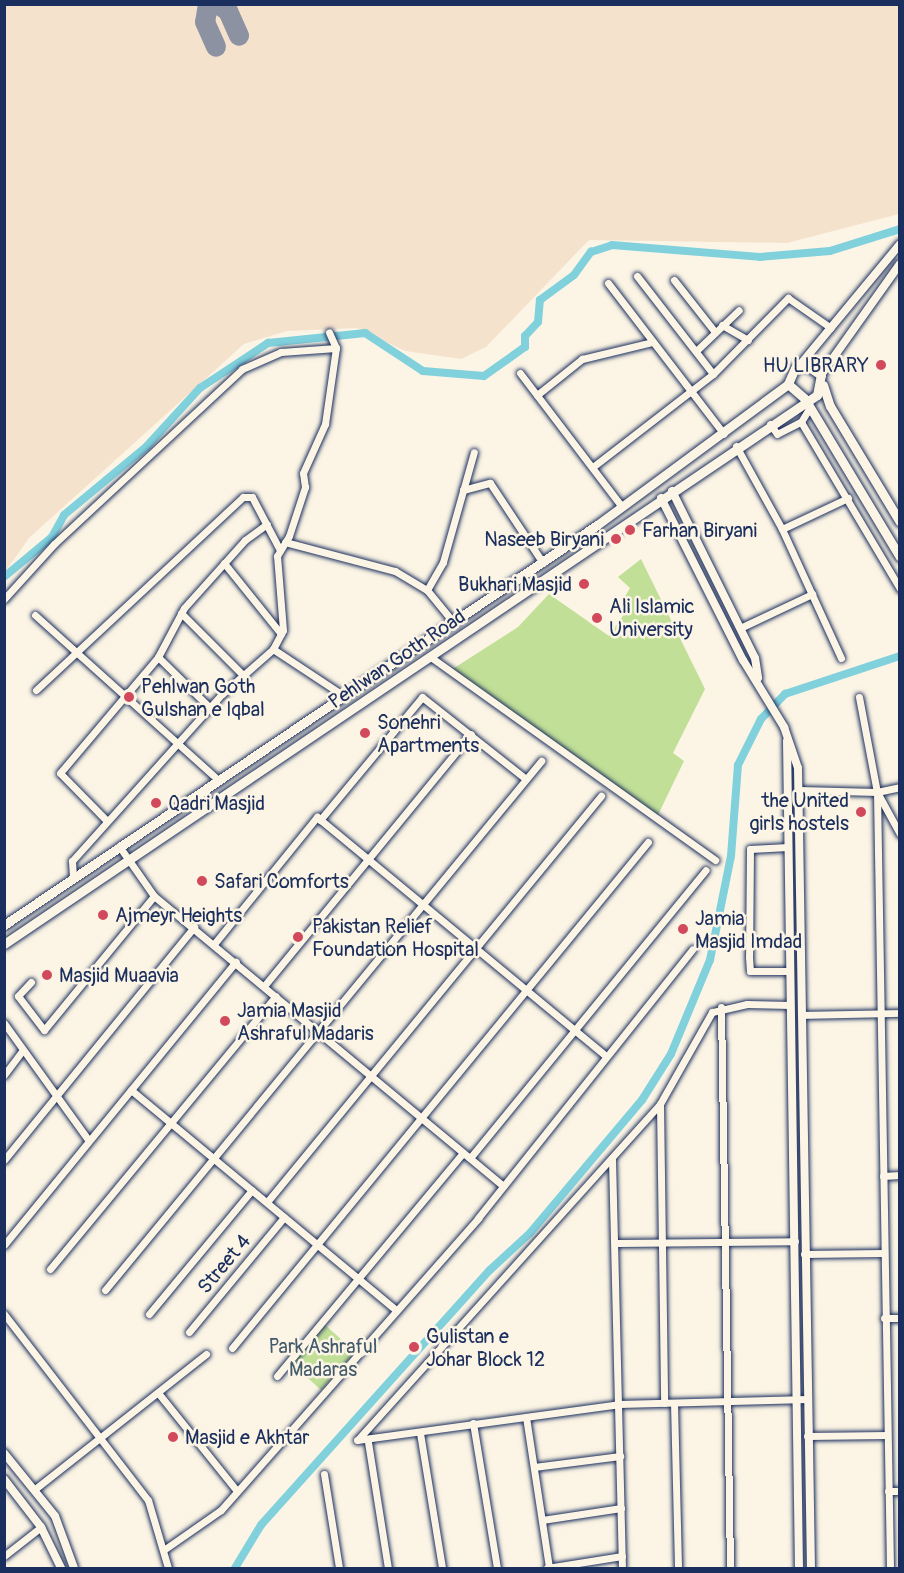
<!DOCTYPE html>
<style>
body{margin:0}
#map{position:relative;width:904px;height:1573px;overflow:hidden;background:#fcf5e5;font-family:Pangolin,sans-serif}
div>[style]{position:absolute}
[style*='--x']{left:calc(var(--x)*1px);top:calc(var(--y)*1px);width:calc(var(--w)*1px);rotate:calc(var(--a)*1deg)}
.built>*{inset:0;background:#f5e2cd}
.green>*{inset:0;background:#c1df97;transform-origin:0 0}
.canal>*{height:8px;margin:-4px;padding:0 4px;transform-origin:4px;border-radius:4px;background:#81d1dd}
.taxiway>*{height:20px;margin:-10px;padding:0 10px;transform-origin:10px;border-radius:10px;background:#8c92a2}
.roads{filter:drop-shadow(0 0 2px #1b2f5e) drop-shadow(0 0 2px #1b2f5e)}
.minor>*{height:7px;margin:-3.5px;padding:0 3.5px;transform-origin:3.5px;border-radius:3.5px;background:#fcf5e5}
.tertiary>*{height:8px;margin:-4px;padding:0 4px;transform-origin:4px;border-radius:4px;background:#fcf5e5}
.secondary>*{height:9px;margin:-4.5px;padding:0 4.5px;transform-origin:4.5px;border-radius:4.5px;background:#fcf5e5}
.dots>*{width:16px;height:16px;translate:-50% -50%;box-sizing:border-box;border:3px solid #fcf5e5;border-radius:50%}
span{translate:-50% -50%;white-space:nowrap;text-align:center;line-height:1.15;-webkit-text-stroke:5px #fcf5e5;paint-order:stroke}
.poi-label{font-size:20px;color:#1b2f5e}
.right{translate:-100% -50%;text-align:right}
.left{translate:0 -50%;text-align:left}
.street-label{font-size:20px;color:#1b2f5e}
.park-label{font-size:20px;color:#445b6c}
.frame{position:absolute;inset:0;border:6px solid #1b2f5e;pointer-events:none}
</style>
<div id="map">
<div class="built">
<div style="clip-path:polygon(5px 5px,899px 5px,899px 214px,787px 243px,589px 240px,486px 347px,461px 359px,405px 351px,357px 328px,287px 331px,244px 344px,29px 538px,5px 572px)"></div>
</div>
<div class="green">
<div style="clip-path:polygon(641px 559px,705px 689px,673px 753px,684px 761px,657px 817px,451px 670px,518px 627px,549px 594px,609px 636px,629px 607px,623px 600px,630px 588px,618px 577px)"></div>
<div style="left:324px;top:1324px;width:42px;height:51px;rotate:42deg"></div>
</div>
<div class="canal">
<div style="--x:4;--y:577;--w:62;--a:-39.8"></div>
<div style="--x:52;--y:537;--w:25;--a:-61"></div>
<div style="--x:64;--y:515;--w:108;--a:-39.7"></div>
<div style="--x:147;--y:446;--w:79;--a:-47.6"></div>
<div style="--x:200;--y:388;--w:82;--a:-33.5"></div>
<div style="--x:268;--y:343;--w:98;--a:-5.9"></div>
<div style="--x:365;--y:333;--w:69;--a:33.2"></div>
<div style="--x:423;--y:371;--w:61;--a:4.7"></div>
<div style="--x:484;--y:376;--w:50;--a:-35.3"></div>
<div style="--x:525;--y:347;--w:11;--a:-90"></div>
<div style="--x:525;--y:336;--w:19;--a:-47"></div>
<div style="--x:538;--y:322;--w:22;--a:-85"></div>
<div style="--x:540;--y:300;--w:42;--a:-36.3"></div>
<div style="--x:574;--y:275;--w:29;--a:-54"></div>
<div style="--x:591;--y:252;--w:22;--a:-18"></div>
<div style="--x:612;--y:245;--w:148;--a:4.6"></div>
<div style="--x:760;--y:257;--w:70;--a:-4.9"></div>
<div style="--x:830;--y:251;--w:73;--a:-17.4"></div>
<div style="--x:235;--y:1568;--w:50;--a:-58.8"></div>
<div style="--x:261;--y:1525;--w:343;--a:-48.1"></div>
<div style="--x:490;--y:1270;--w:54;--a:-42.8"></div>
<div style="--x:530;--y:1233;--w:174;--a:-49.9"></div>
<div style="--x:642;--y:1100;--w:54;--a:-57.8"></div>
<div style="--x:671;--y:1054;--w:102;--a:-67.5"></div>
<div style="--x:710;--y:960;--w:106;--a:-78.6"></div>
<div style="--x:731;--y:856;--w:91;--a:-85.6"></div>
<div style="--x:738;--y:765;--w:51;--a:-63.4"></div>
<div style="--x:761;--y:719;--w:35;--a:-46"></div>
<div style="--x:785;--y:694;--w:121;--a:-18.3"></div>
</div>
<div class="taxiway">
<div style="--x:208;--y:4;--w:18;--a:99"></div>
<div style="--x:205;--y:22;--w:27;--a:66"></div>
<div style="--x:217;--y:4;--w:13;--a:32"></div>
<div style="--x:228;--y:11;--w:27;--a:66"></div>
</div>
<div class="roads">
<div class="minor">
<div style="--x:637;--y:276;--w:124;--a:52.2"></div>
<div style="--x:674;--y:280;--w:66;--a:51.7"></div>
<div style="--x:608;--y:283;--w:190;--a:52.5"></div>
<div style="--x:722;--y:325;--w:30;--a:30"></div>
<div style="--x:696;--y:351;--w:59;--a:-43.6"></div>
<div style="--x:520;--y:373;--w:168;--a:52.7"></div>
<div style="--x:537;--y:395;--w:58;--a:-38.7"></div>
<div style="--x:582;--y:359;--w:73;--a:-13.5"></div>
<div style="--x:810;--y:407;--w:17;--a:121"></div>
<div style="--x:801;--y:422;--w:194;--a:59.3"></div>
<div style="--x:770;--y:424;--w:12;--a:55"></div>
<div style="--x:777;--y:434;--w:27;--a:-27"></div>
<div style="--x:736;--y:446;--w:95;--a:61"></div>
<div style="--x:594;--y:466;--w:150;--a:-37.7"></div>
<div style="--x:713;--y:374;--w:107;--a:-45.4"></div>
<div style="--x:788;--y:298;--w:52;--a:34.9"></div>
<div style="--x:463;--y:490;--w:28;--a:-15"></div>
<div style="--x:490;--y:483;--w:96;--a:56.5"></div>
<div style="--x:285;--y:542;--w:114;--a:14.8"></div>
<div style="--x:395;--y:571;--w:37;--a:31"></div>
<div style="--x:427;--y:590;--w:43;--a:50.7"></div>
<div style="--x:224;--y:563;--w:91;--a:51.2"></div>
<div style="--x:427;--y:590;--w:32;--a:-60"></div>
<div style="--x:443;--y:562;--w:114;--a:-74.3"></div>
<div style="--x:4;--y:599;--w:74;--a:-47.7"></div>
<div style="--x:54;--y:544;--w:257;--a:-42.9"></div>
<div style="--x:242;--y:369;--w:43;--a:-23.6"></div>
<div style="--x:281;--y:352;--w:55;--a:-4.2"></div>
<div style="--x:181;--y:613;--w:89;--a:45"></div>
<div style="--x:35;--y:615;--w:244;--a:42"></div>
<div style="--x:740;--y:628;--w:80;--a:-25.3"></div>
<div style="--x:273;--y:649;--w:85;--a:33.5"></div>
<div style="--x:158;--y:657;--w:73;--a:44.4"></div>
<div style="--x:432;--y:658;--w:348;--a:35.5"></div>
<div style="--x:841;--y:658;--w:142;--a:-114.6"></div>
<div style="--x:782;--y:529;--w:73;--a:-25.2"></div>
<div style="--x:36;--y:690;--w:283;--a:-43"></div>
<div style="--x:243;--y:497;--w:9;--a:0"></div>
<div style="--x:252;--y:497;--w:60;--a:62.2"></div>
<div style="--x:859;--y:697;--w:97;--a:79.3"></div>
<div style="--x:877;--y:792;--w:48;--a:61.3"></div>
<div style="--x:799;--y:790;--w:78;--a:1.5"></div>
<div style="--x:877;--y:792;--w:24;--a:-12"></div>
<div style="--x:877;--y:792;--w:776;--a:89.04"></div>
<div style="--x:320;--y:820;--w:160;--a:-50.3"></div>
<div style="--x:422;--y:697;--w:132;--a:38.3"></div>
<div style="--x:107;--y:821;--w:67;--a:-134.4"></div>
<div style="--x:60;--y:773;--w:152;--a:-49.8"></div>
<div style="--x:158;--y:657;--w:55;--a:-62"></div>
<div style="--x:184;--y:608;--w:91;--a:-48.1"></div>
<div style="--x:245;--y:540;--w:27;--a:-36"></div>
<div style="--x:119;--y:846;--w:61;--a:55"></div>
<div style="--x:788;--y:847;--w:38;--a:177"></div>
<div style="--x:750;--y:849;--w:108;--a:90.5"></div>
<div style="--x:749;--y:957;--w:14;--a:86"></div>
<div style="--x:750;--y:971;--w:40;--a:0"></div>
<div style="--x:73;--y:876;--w:15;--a:-94"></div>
<div style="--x:72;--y:861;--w:224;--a:-48.1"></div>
<div style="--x:222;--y:694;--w:68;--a:-41.4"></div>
<div style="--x:273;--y:649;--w:21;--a:-62"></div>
<div style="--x:283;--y:630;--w:74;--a:-94.6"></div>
<div style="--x:277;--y:556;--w:23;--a:-59"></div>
<div style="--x:289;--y:536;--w:52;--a:-71.9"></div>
<div style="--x:305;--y:487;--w:14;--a:-98"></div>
<div style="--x:303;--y:473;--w:54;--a:-65.8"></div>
<div style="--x:325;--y:424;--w:77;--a:-81.8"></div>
<div style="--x:336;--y:348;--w:17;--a:-114"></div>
<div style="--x:214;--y:944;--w:164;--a:-51"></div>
<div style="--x:317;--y:817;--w:375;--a:39.6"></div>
<div style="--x:31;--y:982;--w:19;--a:133"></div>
<div style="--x:18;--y:996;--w:43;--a:52.6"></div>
<div style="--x:44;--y:1030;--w:173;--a:-50.6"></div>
<div style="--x:154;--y:896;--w:454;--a:39.7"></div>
<div style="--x:264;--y:986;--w:326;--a:-50.6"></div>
<div style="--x:790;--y:1005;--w:43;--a:-178.7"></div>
<div style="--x:747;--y:1004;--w:36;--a:167"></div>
<div style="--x:712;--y:1012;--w:106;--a:119.5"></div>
<div style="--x:660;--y:1104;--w:452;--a:132"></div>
<div style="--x:357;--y:1440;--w:264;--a:-7.8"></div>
<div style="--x:619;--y:1404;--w:188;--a:-1.5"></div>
<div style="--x:721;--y:1007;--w:561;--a:89.08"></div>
<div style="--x:802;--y:1015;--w:98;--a:-1.2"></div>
<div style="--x:4;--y:1023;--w:145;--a:54.2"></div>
<div style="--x:4;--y:1075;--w:31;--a:-53"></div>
<div style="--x:131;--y:1090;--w:344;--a:39.7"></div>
<div style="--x:660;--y:1104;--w:299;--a:89.2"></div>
<div style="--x:470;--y:1158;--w:372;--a:-50.7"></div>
<div style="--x:612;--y:1159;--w:409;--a:88.6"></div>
<div style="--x:4;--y:1160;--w:301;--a:-50.8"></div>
<div style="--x:883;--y:1176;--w:17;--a:-3"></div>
<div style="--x:267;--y:1202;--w:526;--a:-50.56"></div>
<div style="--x:618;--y:1243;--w:177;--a:-0.6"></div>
<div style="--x:4;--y:1245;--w:366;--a:-50.7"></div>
<div style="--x:804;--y:1254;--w:79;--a:-0.7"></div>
<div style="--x:50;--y:1269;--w:354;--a:-50.4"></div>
<div style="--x:105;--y:1290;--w:686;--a:-50.5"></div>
<div style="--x:4;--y:1314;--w:235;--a:52.3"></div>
<div style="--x:148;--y:1500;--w:71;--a:73.6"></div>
<div style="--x:149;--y:1314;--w:161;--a:-50.3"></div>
<div style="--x:884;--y:1318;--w:16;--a:0"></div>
<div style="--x:189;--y:1332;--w:149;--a:-50.4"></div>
<div style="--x:232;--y:1348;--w:655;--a:-50.58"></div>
<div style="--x:277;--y:1376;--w:290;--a:-50.2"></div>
<div style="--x:159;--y:1394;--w:124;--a:51.2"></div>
<div style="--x:674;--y:1403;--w:165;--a:88.6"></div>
<div style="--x:526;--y:1417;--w:153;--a:81.3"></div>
<div style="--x:473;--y:1423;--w:147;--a:80.6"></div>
<div style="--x:420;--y:1433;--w:137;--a:80.7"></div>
<div style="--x:807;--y:1436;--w:80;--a:-0.7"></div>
<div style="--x:368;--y:1442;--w:128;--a:81"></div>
<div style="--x:534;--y:1467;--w:87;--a:-7.3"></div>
<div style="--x:324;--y:1474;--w:95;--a:80.9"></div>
<div style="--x:35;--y:1489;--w:218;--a:-38.3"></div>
<div style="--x:888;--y:1491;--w:12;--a:0"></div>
<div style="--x:542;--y:1520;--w:80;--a:-8.6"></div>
<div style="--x:165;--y:1549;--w:68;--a:-34.9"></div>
<div style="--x:221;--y:1510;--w:389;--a:-48.6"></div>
<div style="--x:478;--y:1218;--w:344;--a:-51.4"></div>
<div style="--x:4;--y:1556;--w:47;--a:-38.1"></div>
<div style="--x:547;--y:1568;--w:76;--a:-9.1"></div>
</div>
<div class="tertiary">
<div style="--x:800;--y:365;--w:157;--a:-50.4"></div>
<div style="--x:821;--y:375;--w:136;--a:-54.6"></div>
<div style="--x:672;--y:491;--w:186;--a:63.6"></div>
<div style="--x:755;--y:658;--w:20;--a:81"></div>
<div style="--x:661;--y:498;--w:182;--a:63.2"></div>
<div style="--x:743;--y:660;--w:79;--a:58.5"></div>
<div style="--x:784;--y:727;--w:43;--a:71.1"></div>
<div style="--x:798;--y:768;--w:800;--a:89.07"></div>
<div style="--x:787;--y:741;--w:827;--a:89.17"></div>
<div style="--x:4;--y:1453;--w:81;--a:51"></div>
<div style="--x:55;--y:1516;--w:55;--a:69.9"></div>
<div style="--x:4;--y:1479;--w:61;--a:52.4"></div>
<div style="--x:41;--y:1527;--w:46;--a:64"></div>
</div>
<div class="secondary">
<div style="--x:823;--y:385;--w:22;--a:72"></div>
<div style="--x:830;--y:406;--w:135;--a:58.9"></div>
<div style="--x:805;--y:399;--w:184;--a:59"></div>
<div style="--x:4;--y:925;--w:715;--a:-34"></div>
<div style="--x:597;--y:525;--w:237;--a:-36.4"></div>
<div style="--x:4;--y:944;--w:981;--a:-34.03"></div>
<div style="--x:817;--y:395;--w:20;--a:-79"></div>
<div style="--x:821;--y:375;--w:18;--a:-146"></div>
<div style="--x:806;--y:365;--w:11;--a:165"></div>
<div style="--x:795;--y:368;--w:17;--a:114"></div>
<div style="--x:788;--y:384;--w:23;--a:41"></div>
</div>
</div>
<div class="dots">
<div style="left:881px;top:365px;background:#d1495b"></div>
<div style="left:630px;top:530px;background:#d1495b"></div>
<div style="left:616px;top:539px;background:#d1495b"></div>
<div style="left:584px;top:584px;background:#d1495b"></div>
<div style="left:597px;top:618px;background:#d1495b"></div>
<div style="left:129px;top:697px;background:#d1495b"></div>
<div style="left:365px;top:733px;background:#d1495b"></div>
<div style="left:156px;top:803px;background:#d1495b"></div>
<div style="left:861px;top:812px;background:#d1495b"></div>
<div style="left:202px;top:881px;background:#d1495b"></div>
<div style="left:103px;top:915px;background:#d1495b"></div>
<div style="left:683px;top:929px;background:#d1495b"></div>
<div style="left:298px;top:937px;background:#d1495b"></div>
<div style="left:47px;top:975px;background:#d1495b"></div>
<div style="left:225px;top:1021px;background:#d1495b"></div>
<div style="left:414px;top:1347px;background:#d1495b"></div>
<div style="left:173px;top:1437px;background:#d1495b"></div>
</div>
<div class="poi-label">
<span class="right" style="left:869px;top:365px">HU LIBRARY</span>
<span class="left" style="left:642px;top:530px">Farhan Biryani</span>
<span class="right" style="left:604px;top:539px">Naseeb Biryani</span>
<span class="right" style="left:572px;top:584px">Bukhari Masjid</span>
<span class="left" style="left:609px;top:618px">Ali Islamic<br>University</span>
<span class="left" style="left:141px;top:698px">Pehlwan Goth<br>Gulshan e Iqbal</span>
<span class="left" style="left:377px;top:734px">Sonehri<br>Apartments</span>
<span class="right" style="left:849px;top:812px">the United<br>girls hostels</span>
<span class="left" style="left:168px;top:803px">Qadri Masjid</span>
<span class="left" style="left:214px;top:881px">Safari Comforts</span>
<span class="left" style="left:115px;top:915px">Ajmeyr Heights</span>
<span class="left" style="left:695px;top:930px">Jamia<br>Masjid Imdad</span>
<span class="left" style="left:312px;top:938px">Pakistan Relief<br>Foundation Hospital</span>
<span class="left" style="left:59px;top:975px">Masjid Muaavia</span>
<span class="left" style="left:237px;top:1022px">Jamia Masjid<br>Ashraful Madaris</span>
<span class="left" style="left:426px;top:1348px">Gulistan e<br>Johar Block 12</span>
<span class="left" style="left:185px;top:1437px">Masjid e Akhtar</span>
</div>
<div class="street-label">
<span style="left:397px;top:659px;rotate:-34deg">Pehlwan Goth Road</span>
<span style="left:224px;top:1264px;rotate:-50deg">Street 4</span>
</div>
<div class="park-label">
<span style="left:323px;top:1358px">Park Ashraful<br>Madaras</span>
</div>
<div class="frame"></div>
</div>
